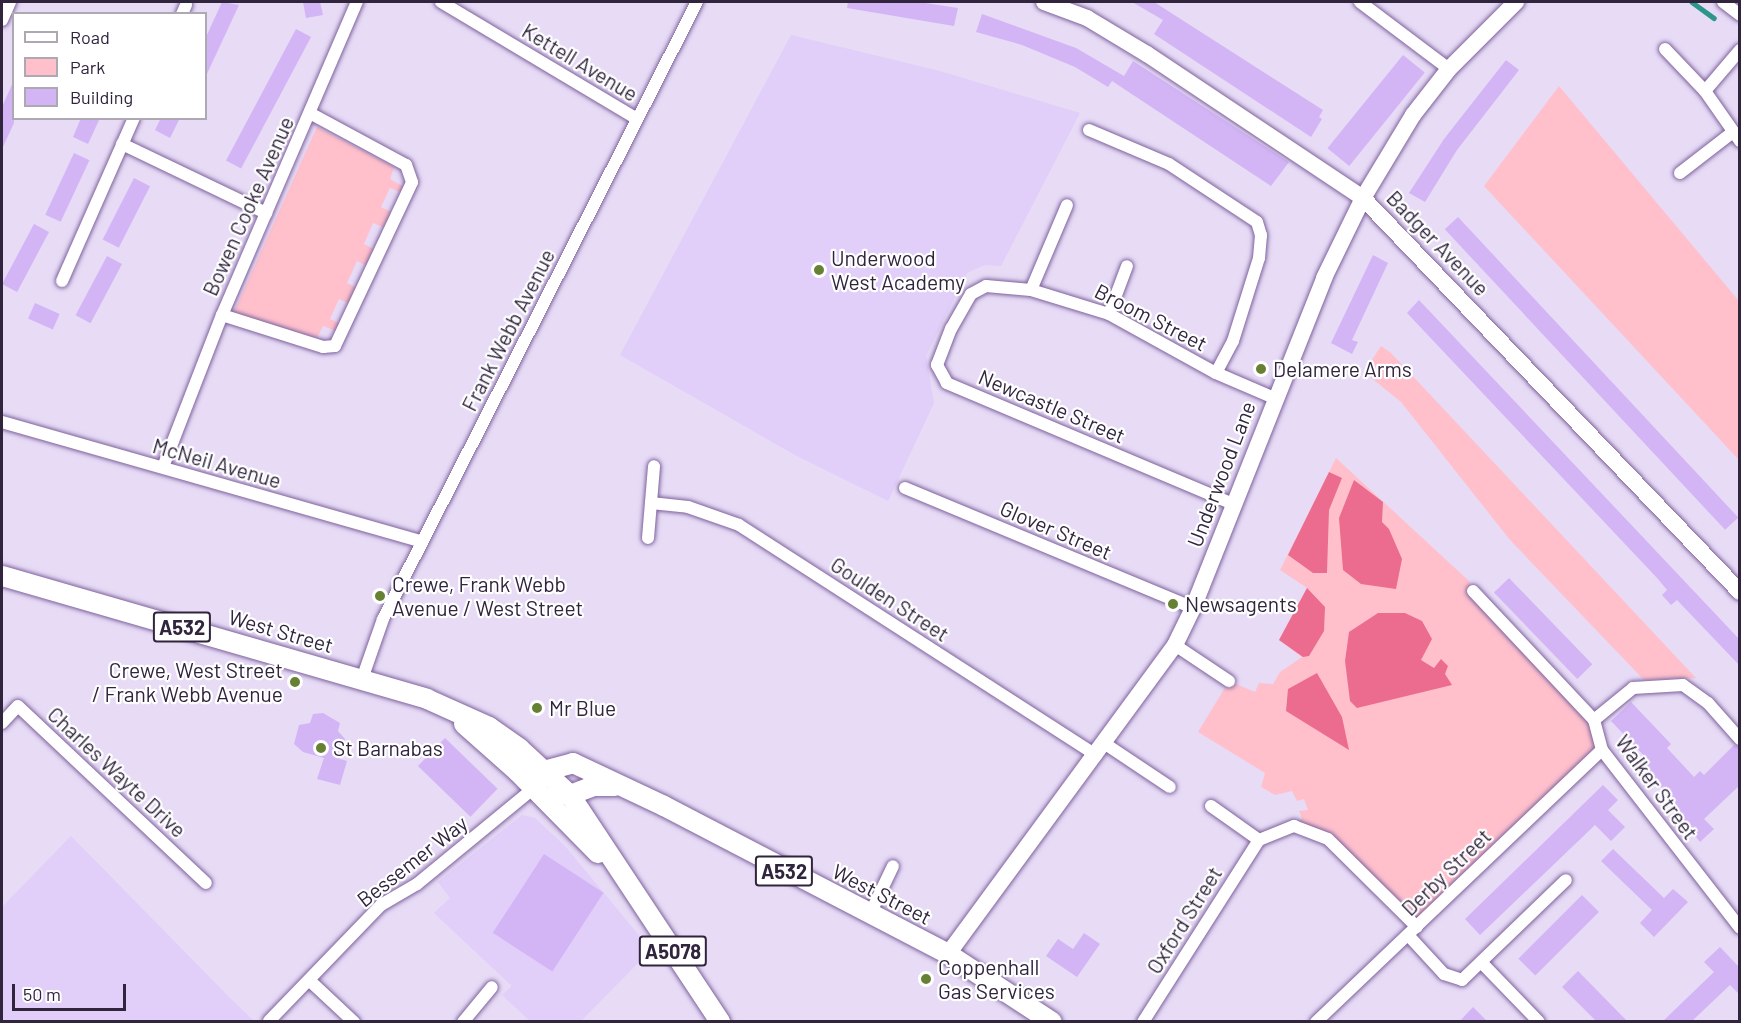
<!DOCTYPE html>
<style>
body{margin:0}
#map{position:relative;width:1741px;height:1023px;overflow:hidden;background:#e7dbf6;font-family:Barlow,sans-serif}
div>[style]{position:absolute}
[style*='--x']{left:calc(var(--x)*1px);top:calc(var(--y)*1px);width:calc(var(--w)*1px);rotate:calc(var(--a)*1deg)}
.built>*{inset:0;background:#e1cef9}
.green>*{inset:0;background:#ffc0cc}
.forest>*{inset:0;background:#eb6c8e}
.stream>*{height:4.5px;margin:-2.25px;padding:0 2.25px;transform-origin:2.25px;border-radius:2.25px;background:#2b978c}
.building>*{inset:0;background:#d3b5f6;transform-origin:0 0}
.roads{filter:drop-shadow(0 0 2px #7e629d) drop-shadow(0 0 2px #7e629d)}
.street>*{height:12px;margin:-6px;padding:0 6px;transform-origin:6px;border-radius:6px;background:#fff}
.secondary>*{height:16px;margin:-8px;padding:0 8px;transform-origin:8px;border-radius:8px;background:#fff}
.primary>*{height:20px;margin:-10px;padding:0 10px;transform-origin:10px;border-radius:10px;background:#fff}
.dots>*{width:16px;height:16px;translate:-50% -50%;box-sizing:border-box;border:3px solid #fff;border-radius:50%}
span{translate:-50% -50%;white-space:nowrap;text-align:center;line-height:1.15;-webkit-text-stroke:4.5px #fff;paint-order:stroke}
.shield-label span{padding:2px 4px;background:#fff;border:2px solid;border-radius:4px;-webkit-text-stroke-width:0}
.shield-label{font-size:20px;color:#31253e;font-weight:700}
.street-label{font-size:21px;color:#31253e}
.poi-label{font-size:21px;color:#31253e}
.left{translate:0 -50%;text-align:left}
.right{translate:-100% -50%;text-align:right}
.frame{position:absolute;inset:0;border:3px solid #31253e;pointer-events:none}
.legend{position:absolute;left:12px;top:12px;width:195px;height:108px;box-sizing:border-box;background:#fff;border:2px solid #ada8b2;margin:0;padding:8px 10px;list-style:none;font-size:18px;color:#31253e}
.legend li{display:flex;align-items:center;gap:12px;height:30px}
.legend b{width:30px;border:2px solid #ada8b2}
.scale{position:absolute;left:12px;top:984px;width:114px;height:27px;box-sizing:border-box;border:3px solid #31253e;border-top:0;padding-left:8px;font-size:18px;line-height:21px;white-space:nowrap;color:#31253e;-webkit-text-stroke:4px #fff;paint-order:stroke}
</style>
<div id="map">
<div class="built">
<div style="clip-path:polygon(791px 35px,940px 71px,1080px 113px,1001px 266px,985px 265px,967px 273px,926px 356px,934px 403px,888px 501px,795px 455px,620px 355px)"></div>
<div style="clip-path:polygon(522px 815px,535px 818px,565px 846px,651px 950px,581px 1021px,530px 1021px,502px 995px,512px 986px,434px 913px,450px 898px,438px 882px)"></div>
<div style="clip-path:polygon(71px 836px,232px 1000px,254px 1021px,2px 1021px,2px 907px)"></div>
</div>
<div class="green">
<div style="clip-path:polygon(1559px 86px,1739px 301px,1739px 460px,1484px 186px)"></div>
<div style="clip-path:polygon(317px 127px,394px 167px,390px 179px,404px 187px,402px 193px,390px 188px,381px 207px,393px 213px,385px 228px,373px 223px,364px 244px,376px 250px,369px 267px,357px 261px,347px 283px,359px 289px,352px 305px,339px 299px,330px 319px,343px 325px,339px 332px,323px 326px,317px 338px,233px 314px)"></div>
<div style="clip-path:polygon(1381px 346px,1391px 353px,1696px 678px,1644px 680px,1510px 540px,1401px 402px,1364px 372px)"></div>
<div style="clip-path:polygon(1336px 458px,1469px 581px,1473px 591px,1594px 720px,1602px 750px,1417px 927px,1328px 839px,1294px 826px,1302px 818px,1299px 811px,1308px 810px,1304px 799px,1297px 801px,1292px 791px,1275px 795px,1261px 787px,1265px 773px,1198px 732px,1229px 681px,1255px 692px,1259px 683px,1273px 684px,1280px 672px,1302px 657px,1279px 640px,1307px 588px,1280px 570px)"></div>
</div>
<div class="forest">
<div style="clip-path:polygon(1329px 472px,1342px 478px,1329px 510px,1327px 573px,1313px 573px,1288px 555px)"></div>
<div style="clip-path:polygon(1354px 480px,1383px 502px,1382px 522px,1389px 529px,1402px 559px,1396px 589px,1361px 584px,1343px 570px,1339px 518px)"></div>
<div style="clip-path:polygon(1307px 588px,1325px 607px,1324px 631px,1309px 656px,1303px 657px,1279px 640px)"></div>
<div style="clip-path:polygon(1378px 613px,1405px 613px,1422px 621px,1432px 639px,1421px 660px,1434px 668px,1441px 659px,1448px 666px,1445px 674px,1452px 685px,1357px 708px,1350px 701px,1345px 661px,1349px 632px)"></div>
<div style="clip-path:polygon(1317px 673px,1342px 717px,1349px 750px,1286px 711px,1288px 689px)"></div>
</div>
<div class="stream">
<div style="--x:1692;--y:2;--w:27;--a:36"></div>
</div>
<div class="building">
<div style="clip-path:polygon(222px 2px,239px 5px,206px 76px,206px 37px)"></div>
<div style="clip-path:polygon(303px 2px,320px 2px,323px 15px,306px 18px)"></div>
<div style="clip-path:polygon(848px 2px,919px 2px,958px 8px,954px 26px,847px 8px)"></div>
<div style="clip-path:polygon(1132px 2px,1154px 2px,1323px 110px,1319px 117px,1322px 119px,1311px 137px,1154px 34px,1163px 20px)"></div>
<div style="clip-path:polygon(982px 14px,1076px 48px,1124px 76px,1133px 61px,1289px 162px,1271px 186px,1112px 81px,1108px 87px,1075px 67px,1022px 45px,976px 32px)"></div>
<div style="left:296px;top:29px;width:17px;height:149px;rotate:28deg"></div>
<div style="left:1403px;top:55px;width:28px;height:120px;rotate:39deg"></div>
<div style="clip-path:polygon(1506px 60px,1519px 70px,1457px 150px,1425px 202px,1409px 193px,1444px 139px)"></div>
<div style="clip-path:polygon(14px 80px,14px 123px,2px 149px,2px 107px)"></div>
<div style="clip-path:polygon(81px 118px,100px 118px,88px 144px,73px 137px)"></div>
<div style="clip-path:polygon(161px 118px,180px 118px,170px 138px,155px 130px)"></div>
<div style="left:74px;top:153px;width:17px;height:68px;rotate:25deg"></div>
<div style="left:134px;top:178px;width:18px;height:69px;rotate:27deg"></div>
<div style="left:1458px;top:217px;width:411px;height:18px;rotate:47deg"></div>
<div style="left:34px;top:224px;width:17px;height:68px;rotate:28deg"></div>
<div style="clip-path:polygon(1373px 255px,1388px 263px,1352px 340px,1358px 342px,1352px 354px,1331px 343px)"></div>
<div style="left:107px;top:256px;width:17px;height:67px;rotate:28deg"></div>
<div style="clip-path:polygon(1419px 300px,1740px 640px,1740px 666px,1677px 600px,1671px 605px,1662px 595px,1667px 590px,1658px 579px,1407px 313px)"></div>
<div style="left:35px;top:303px;width:27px;height:17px;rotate:24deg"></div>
<div style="left:1509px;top:578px;width:120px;height:21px;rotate:46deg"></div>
<div style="clip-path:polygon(1631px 702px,1671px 744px,1667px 748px,1694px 777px,1700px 771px,1704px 775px,1734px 745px,1740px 747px,1740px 785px,1704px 819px,1714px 829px,1700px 842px,1670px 805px,1675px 802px,1642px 767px,1649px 761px,1611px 721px)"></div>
<div style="clip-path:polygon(323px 713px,340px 723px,338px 731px,345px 739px,340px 759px,347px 761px,340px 785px,317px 779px,324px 758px,303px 752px,294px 744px,299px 725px,310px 723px,313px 714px)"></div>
<div style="left:445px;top:738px;width:73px;height:39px;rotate:44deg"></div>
<div style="clip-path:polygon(1603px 785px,1618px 800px,1608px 810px,1625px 827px,1611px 841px,1595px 825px,1480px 935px,1465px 919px)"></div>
<div style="clip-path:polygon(1613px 849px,1664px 898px,1673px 889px,1688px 902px,1654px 937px,1640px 923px,1652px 910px,1601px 861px)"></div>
<div style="left:544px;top:854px;width:71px;height:94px;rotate:33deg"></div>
<div style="left:1582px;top:895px;width:24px;height:90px;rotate:45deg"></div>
<div style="clip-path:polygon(1084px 933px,1100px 944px,1077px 977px,1046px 956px,1058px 939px,1073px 949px)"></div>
<div style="clip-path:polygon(1720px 947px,1740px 968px,1740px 995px,1730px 985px,1691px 1022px,1662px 1022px,1714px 972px,1704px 962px)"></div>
<div style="clip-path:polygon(1578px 971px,1628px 1022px,1597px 1022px,1562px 987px)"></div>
<div style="clip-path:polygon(1473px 1007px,1488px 1022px,1459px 1022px)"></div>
</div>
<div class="roads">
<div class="street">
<div style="--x:441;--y:2;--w:228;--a:30.8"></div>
<div style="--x:1360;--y:2;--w:111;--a:37"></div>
<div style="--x:1723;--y:2;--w:21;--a:37"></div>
<div style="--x:182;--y:14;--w:10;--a:-66"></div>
<div style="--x:2;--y:20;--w:20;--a:-66"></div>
<div style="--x:1665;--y:49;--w:58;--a:46.4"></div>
<div style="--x:1740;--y:50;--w:54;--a:130.5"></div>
<div style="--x:1705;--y:91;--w:61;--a:55"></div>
<div style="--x:1089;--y:130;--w:87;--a:23"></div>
<div style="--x:1169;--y:164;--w:105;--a:33.4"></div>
<div style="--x:1257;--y:222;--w:14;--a:73"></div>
<div style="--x:1261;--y:235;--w:23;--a:95"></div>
<div style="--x:1259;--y:258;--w:87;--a:107.4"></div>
<div style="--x:1233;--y:341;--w:36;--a:118"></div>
<div style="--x:122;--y:144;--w:160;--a:25.6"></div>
<div style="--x:1680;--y:173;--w:67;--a:-37.7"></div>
<div style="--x:62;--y:281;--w:178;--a:-66.2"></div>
<div style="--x:1031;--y:290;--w:92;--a:-67"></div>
<div style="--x:1109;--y:314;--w:51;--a:-69.4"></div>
<div style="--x:222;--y:315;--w:106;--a:17.6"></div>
<div style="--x:323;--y:347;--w:12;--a:-5"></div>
<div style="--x:335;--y:346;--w:181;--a:-64.8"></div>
<div style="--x:412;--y:182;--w:18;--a:-109"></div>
<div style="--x:406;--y:165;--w:109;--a:-151.6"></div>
<div style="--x:2;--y:422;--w:437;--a:15.9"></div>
<div style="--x:163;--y:467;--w:163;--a:-68.8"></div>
<div style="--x:222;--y:315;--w:341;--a:-66.7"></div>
<div style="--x:905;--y:488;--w:312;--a:22.6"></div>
<div style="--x:651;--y:503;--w:37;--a:6"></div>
<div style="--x:688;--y:507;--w:54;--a:19.4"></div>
<div style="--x:739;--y:525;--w:425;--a:32.8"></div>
<div style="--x:1233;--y:504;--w:311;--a:-157.1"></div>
<div style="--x:947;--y:383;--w:21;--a:-119"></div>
<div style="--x:937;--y:365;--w:39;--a:-69"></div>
<div style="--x:951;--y:329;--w:40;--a:-60.3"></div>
<div style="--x:971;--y:294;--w:17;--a:-28"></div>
<div style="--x:986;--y:286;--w:45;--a:5.1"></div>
<div style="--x:1031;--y:290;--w:82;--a:17.1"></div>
<div style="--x:1109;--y:314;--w:122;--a:28.9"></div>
<div style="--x:1216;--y:373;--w:63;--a:23.3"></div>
<div style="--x:648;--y:538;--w:72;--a:-85.2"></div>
<div style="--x:1473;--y:591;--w:177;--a:46.8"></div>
<div style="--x:1594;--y:720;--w:31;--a:75"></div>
<div style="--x:1602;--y:750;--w:225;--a:52.2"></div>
<div style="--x:1175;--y:645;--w:65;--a:33.7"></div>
<div style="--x:362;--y:679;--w:64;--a:-70.7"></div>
<div style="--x:383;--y:619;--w:692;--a:-63.03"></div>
<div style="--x:1594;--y:720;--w:50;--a:-39.4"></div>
<div style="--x:1633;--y:688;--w:50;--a:-3.4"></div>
<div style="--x:1683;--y:685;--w:31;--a:36"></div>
<div style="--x:1708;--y:703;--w:48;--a:48.4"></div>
<div style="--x:2;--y:723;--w:23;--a:-47"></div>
<div style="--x:18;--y:706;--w:258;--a:43.3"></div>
<div style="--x:1104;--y:743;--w:79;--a:33.7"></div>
<div style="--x:1211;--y:806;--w:59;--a:35.3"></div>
<div style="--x:870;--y:914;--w:53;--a:-64.4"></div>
<div style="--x:1408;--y:935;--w:53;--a:47.3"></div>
<div style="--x:1444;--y:974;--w:19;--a:18"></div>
<div style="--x:1462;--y:980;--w:144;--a:-43.9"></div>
<div style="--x:1481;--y:962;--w:83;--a:46"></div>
<div style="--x:309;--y:980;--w:62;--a:43"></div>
<div style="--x:269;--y:1021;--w:161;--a:-46"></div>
<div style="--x:381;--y:905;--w:42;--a:-30.3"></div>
<div style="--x:417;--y:884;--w:151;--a:-39.4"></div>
<div style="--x:463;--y:1022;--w:45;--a:-50.4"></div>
<div style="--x:1143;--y:1022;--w:216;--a:-57.5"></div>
<div style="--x:1259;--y:840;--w:38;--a:-22"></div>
<div style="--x:1294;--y:826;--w:36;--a:21"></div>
<div style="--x:1328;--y:839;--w:125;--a:44.7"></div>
<div style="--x:1316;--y:1022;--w:395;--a:-43.6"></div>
</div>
<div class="secondary">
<div style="--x:1044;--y:2;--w:46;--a:20.4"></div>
<div style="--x:1087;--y:18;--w:70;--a:31"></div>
<div style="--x:1147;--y:54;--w:260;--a:33.7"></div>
<div style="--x:1363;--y:198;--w:545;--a:46.26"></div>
<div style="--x:948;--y:954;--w:383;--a:-53.7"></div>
<div style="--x:1175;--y:645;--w:41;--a:-64.1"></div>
<div style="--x:1193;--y:608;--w:355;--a:-68.3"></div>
<div style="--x:1324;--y:278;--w:89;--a:-64"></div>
<div style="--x:1363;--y:198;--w:97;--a:-58.9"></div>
<div style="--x:1413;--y:115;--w:58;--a:-52"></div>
<div style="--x:1449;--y:69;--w:95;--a:-45"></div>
</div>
<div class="primary">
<div style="--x:2;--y:576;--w:442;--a:16.1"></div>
<div style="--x:427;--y:699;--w:68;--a:24.3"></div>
<div style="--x:489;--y:727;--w:37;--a:35"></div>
<div style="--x:519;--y:748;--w:69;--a:42.7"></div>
<div style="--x:570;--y:795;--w:272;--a:56.5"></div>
<div style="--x:464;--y:724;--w:72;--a:41.6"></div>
<div style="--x:518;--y:772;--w:114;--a:45.4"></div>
<div style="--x:534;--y:788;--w:20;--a:-60"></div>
<div style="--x:544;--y:771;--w:30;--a:-15"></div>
<div style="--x:573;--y:763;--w:101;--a:25.3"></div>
<div style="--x:664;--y:806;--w:320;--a:27.5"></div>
<div style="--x:948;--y:954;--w:124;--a:33.2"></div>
<div style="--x:557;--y:793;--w:13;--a:9"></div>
<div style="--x:570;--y:795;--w:25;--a:-21"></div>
<div style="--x:593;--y:786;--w:22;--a:0"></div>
</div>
</div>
<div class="dots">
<div style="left:819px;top:270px;background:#678134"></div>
<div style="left:1261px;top:369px;background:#678134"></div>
<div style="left:380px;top:596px;background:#678134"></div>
<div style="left:1173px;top:604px;background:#678134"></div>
<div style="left:295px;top:682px;background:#678134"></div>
<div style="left:537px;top:708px;background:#678134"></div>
<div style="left:321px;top:748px;background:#678134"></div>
<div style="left:926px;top:979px;background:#678134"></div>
</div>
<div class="shield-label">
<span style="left:182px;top:627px">A532</span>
<span style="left:784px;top:871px">A532</span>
<span style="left:673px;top:951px">A5078</span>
</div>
<div class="street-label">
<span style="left:580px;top:62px;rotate:31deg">Kettell Avenue</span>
<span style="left:248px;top:206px;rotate:-66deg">Bowen Cooke Avenue</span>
<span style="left:1438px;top:243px;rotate:46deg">Badger Avenue</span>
<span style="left:1151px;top:317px;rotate:27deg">Broom Street</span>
<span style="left:508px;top:330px;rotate:-63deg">Frank Webb Avenue</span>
<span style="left:1052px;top:406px;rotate:23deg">Newcastle Street</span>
<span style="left:217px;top:463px;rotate:16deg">McNeil Avenue</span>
<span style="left:1221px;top:474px;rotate:-69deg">Underwood Lane</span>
<span style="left:1056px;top:530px;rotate:23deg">Glover Street</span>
<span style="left:890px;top:599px;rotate:33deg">Goulden Street</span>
<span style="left:281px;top:631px;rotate:16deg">West Street</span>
<span style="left:117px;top:772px;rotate:43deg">Charles Wayte Drive</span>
<span style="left:1657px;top:787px;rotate:54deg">Walker Street</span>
<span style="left:412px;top:861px;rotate:-38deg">Bessemer Way</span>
<span style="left:1446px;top:872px;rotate:-44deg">Derby Street</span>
<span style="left:882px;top:894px;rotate:27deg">West Street</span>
<span style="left:1184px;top:920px;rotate:-58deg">Oxford Street</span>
</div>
<div class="poi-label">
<span class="left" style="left:831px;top:270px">Underwood<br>West Academy</span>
<span class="left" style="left:1273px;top:369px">Delamere Arms</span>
<span class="left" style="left:392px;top:596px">Crewe, Frank Webb<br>Avenue / West Street</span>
<span class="left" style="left:1185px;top:604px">Newsagents</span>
<span class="right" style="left:283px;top:682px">Crewe, West Street<br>/ Frank Webb Avenue</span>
<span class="left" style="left:549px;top:708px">Mr Blue</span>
<span class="left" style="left:333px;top:748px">St Barnabas</span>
<span class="left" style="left:938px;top:979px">Coppenhall<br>Gas Services</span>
</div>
<div class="frame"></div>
<ul class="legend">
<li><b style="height:8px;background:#fff"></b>Road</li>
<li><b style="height:16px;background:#ffc0cc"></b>Park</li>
<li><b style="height:16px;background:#d3b5f6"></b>Building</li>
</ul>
<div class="scale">50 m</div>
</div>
